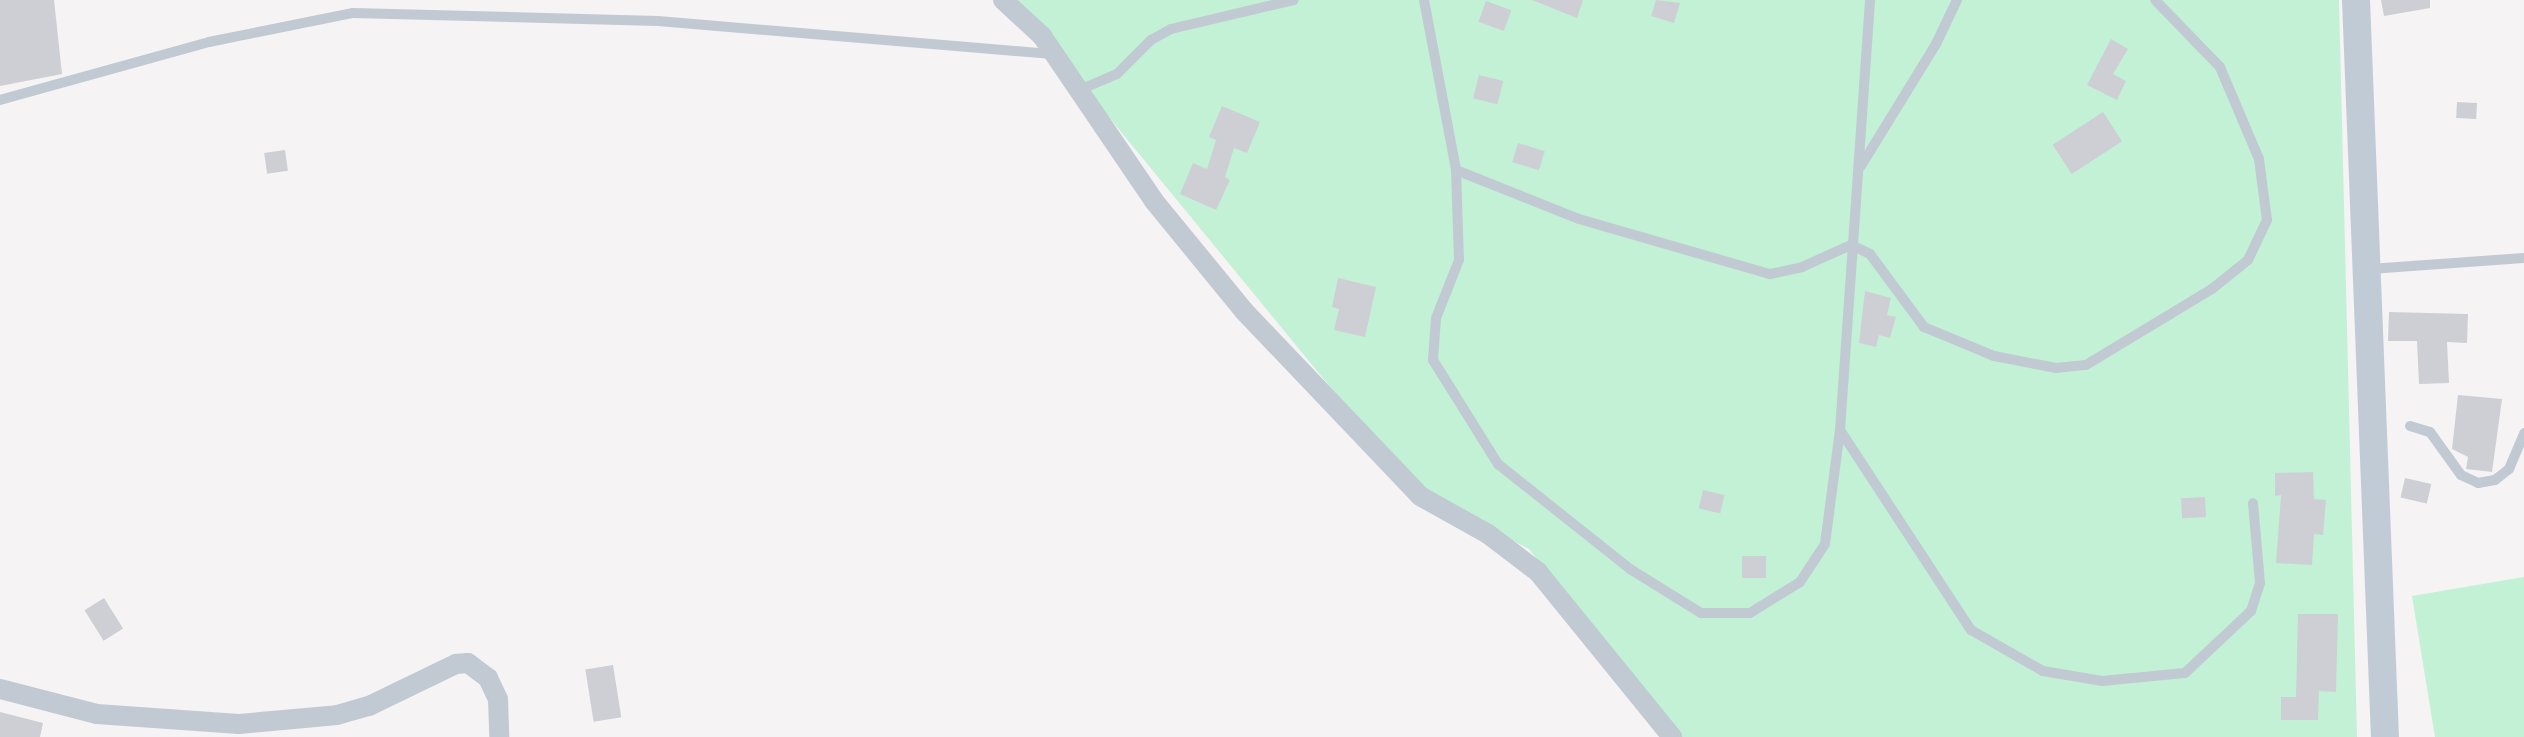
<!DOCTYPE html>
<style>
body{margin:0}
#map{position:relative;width:2524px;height:737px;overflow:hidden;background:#f5f3f3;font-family:Inter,sans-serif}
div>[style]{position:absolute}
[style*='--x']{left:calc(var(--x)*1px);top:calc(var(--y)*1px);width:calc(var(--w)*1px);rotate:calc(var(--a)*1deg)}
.green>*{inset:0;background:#c3f1d5}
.building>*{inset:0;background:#cdcfd5;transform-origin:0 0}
.service>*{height:10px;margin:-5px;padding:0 5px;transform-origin:5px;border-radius:5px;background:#c1cad2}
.minor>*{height:20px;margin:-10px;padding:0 10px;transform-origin:10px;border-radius:10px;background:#c1cad2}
.secondary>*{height:28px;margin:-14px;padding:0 14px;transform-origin:14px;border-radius:14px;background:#c1cbd6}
span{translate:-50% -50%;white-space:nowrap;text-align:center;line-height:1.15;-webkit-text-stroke:6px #fff;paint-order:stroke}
</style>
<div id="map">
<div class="green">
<div style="clip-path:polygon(994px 0,2339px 0,2357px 737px,1679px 737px,1529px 549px,1413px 488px,1058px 55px)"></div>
<div style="clip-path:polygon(2524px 577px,2524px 737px,2435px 737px,2412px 596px)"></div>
</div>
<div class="building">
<div style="clip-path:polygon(0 0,54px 0,62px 74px,0 86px)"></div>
<div style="clip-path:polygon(1532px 0,1583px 0,1577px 18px)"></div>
<div style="clip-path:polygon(1656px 0,1680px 3px,1674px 23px,1651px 16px)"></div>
<div style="clip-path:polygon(2381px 0,2430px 0,2430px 8px,2384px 16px)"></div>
<div style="left:1486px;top:1px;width:27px;height:22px;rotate:20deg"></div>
<div style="clip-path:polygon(2111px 39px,2128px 49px,2113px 74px,2126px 81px,2117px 100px,2087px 85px)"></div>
<div style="left:1479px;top:75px;width:25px;height:24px;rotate:14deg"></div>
<div style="left:2457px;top:102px;width:20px;height:16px;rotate:3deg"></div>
<div style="clip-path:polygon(1222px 106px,1260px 122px,1247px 153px,1234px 148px,1225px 177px,1230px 180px,1216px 210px,1180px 194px,1193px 163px,1207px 169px,1216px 140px,1209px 137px)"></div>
<div style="left:2103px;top:112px;width:35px;height:60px;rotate:57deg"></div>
<div style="left:1518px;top:143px;width:28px;height:20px;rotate:17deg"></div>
<div style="left:285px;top:150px;width:21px;height:21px;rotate:82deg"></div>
<div style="clip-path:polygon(1338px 278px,1376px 287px,1365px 337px,1334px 330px,1339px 309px,1332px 307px)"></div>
<div style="clip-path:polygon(1865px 291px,1891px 298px,1887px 315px,1896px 317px,1890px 338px,1879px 335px,1876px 347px,1859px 343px)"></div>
<div style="clip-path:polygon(2389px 312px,2468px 314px,2467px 343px,2447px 342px,2449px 383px,2419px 384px,2417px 341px,2388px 341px)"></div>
<div style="clip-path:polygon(2458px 395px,2502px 399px,2492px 472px,2466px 469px,2468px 457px,2452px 449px)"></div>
<div style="clip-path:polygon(2313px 472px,2314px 499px,2326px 500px,2323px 535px,2314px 534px,2312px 565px,2276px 563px,2281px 495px,2275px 496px,2275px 473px)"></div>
<div style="left:2405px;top:478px;width:27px;height:20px;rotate:13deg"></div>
<div style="left:1703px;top:490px;width:22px;height:19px;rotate:13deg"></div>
<div style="left:2205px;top:497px;width:20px;height:24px;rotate:87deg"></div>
<div style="left:1742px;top:556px;width:24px;height:22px"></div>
<div style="left:104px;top:598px;width:36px;height:23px;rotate:58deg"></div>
<div style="clip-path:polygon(2298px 614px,2338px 614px,2336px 692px,2319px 691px,2318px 720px,2281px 720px,2281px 697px,2296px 697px)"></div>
<div style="left:613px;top:665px;width:53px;height:28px;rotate:81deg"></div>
<div style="clip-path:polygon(0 712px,43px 723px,40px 737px,0 737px)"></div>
</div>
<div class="service">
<div style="--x:1424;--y:0;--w:173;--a:79.3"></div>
<div style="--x:1456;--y:170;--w:90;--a:88.1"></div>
<div style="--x:1459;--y:260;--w:62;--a:111.6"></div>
<div style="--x:1436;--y:318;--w:42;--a:94.1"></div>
<div style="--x:1433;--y:360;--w:123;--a:58"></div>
<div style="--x:1498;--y:464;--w:169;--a:38.5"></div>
<div style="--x:1630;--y:569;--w:84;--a:31.8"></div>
<div style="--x:1701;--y:613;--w:49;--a:0"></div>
<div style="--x:1750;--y:613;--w:59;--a:-31.8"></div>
<div style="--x:1800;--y:582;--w:45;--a:-56.7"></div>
<div style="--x:1825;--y:544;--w:115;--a:-82.5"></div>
<div style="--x:1840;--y:430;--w:431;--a:-86"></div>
<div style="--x:1077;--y:91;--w:43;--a:-23"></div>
<div style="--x:1117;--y:74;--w:48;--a:-45"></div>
<div style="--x:1151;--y:40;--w:23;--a:-29"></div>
<div style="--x:1171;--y:29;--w:126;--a:-13.3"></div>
<div style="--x:0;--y:100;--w:217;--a:-15.5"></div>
<div style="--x:209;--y:42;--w:147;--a:-11.4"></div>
<div style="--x:353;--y:13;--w:305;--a:1.5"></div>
<div style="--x:658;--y:21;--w:396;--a:4.8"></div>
<div style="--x:1861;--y:166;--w:143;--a:-58.4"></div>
<div style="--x:1936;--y:44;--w:49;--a:-64.5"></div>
<div style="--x:1456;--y:170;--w:132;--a:21.7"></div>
<div style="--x:1579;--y:219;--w:199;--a:16.1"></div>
<div style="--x:1770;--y:274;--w:33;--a:-12"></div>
<div style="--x:1802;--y:267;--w:54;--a:-24.2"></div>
<div style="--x:1851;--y:245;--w:21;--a:25"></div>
<div style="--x:1870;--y:254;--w:91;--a:53.5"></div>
<div style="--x:1924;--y:327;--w:76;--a:22.5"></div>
<div style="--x:1994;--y:356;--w:63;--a:11"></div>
<div style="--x:2056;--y:368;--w:30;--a:-6"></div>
<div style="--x:2086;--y:365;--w:147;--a:-31.1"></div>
<div style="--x:2212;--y:289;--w:46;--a:-38.9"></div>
<div style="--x:2248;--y:260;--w:44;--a:-64.6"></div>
<div style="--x:2267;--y:220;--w:62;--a:-97.5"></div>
<div style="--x:2259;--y:159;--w:100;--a:-113"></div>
<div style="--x:2220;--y:67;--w:93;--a:-134.1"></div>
<div style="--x:2370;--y:269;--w:154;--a:-4.1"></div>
<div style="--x:2410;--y:426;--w:21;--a:17"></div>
<div style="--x:2430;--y:432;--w:53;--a:54.2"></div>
<div style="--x:2461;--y:475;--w:19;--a:25"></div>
<div style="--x:2478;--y:483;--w:17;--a:-10"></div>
<div style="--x:2495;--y:480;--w:18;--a:-38"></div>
<div style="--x:2509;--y:469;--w:39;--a:-67"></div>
<div style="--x:1840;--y:430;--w:239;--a:56.8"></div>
<div style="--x:1971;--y:630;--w:83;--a:29.7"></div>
<div style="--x:2043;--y:671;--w:60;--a:9.6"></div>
<div style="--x:2102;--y:681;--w:83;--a:-5.5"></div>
<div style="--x:2185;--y:673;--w:91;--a:-43.2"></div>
<div style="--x:2251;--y:611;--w:29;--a:-72"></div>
<div style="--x:2260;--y:583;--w:80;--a:-95"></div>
</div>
<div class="minor">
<div style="--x:1003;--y:0;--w:53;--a:42.7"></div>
<div style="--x:1042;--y:36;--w:199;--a:55.8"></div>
<div style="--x:1154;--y:201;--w:142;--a:50.7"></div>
<div style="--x:1244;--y:311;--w:255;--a:46.4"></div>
<div style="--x:1420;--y:496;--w:78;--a:29.2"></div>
<div style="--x:1488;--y:534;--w:63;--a:37.2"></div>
<div style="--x:1538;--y:572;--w:213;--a:50.9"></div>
<div style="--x:0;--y:689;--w:100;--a:14.5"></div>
<div style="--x:97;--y:714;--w:142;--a:4"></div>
<div style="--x:239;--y:724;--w:98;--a:-5.2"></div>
<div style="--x:337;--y:715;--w:33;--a:-16"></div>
<div style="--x:369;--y:706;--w:97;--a:-25.8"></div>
<div style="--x:456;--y:664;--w:12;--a:-5"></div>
<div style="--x:468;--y:663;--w:25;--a:37"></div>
<div style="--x:488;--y:678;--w:23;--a:65"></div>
<div style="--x:498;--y:699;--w:38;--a:88"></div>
</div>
<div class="secondary">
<div style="--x:2356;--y:0;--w:738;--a:87.75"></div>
</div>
</div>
